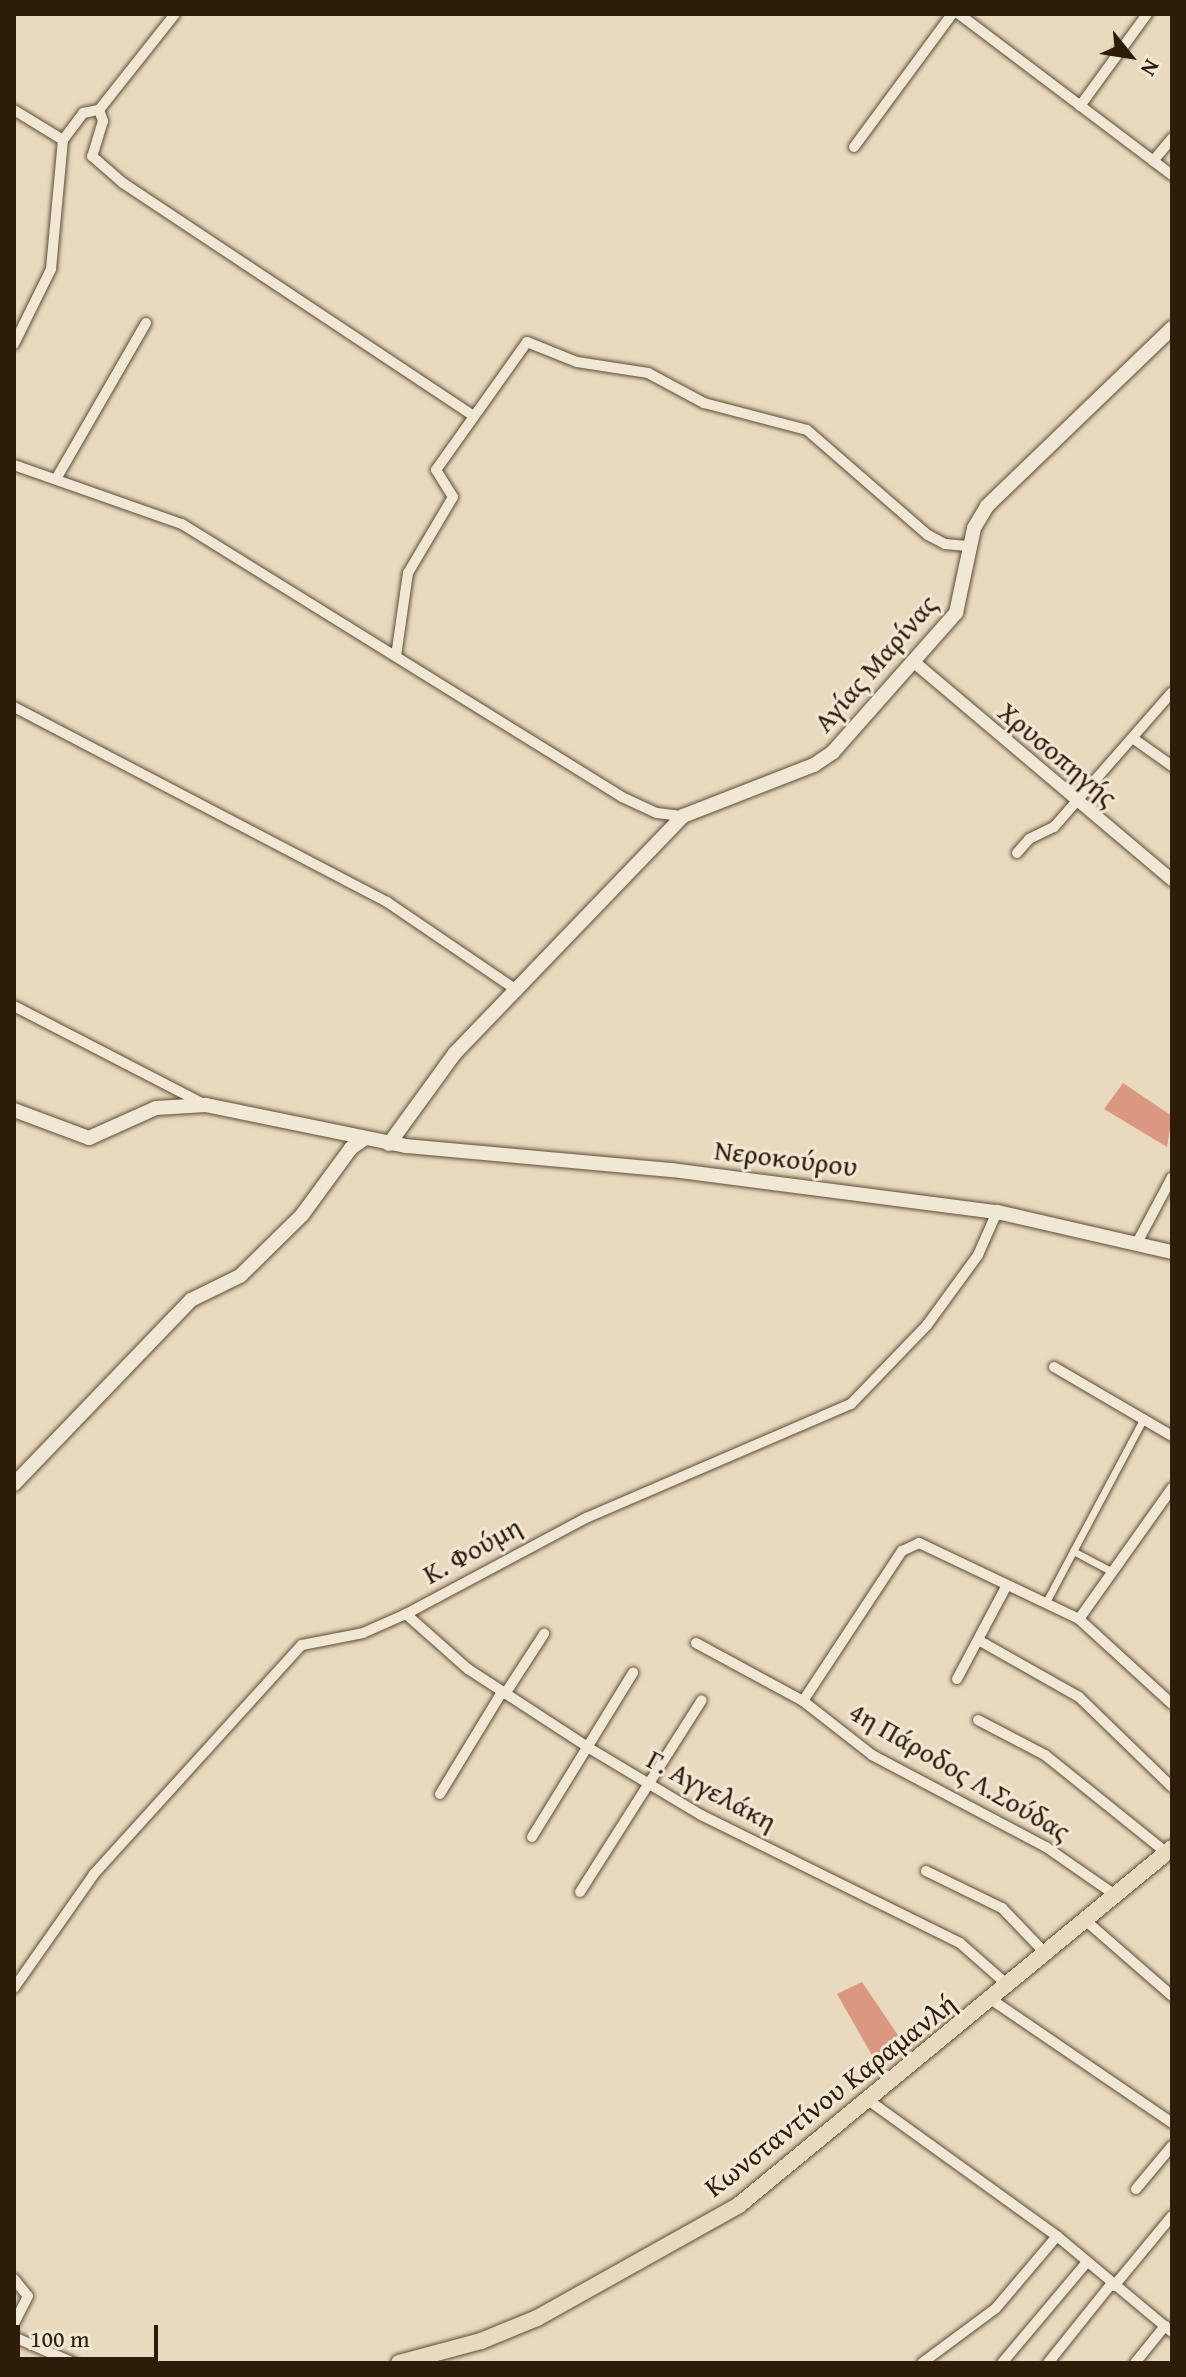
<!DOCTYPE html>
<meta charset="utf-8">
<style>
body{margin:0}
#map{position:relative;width:1186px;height:2377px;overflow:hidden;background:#e9dabf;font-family:"Gentium Book Plus",serif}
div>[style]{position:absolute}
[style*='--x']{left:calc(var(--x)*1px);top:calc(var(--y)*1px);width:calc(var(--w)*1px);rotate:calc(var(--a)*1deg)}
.building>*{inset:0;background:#d9987f}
.roads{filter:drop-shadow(0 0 2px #5c4c36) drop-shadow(0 0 2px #5c4c36)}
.pedestrian>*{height:7px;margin:-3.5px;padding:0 3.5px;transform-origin:3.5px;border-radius:3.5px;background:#f1e7d5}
.minor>*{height:10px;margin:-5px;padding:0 5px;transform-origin:5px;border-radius:5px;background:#f1e7d5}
.tertiary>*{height:12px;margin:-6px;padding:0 6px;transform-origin:6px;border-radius:6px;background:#f1e7d5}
.secondary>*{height:14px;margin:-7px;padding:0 7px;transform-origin:7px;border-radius:7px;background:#f1e7d5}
.primary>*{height:16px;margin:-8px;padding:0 8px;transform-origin:8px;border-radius:8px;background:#e9dabf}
span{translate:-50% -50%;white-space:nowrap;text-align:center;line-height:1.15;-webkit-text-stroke:6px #f1e7d5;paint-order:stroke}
.street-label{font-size:28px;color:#2d1c08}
.frame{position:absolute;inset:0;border:16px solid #2d1c08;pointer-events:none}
.north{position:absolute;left:1090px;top:16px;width:80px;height:80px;-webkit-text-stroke:6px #f1e7d5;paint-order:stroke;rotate:120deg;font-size:22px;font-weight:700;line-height:32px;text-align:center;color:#2d1c08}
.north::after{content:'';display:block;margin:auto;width:28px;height:36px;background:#2d1c08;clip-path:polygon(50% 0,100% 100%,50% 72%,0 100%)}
.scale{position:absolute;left:16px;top:2325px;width:142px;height:36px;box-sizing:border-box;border:4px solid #2d1c08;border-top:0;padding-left:10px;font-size:24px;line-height:28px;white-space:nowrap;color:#2d1c08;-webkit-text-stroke:6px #f1e7d5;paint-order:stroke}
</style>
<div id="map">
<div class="building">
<div style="clip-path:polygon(1123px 1083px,1172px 1116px,1167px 1147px,1104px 1109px)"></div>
<div style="clip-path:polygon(862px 1982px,902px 2041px,873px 2057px,837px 1994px)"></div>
</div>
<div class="roads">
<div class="pedestrian">
<div style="--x:1073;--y:1551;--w:43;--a:27.8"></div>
<div style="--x:1045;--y:1604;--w:211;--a:-62"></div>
</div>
<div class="minor">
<div style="--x:959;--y:14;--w:267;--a:37.1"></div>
<div style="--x:1080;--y:106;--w:114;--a:-53.9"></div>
<div style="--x:14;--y:110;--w:57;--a:31.5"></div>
<div style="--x:63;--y:140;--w:34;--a:-53"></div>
<div style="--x:83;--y:113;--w:16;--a:-11"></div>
<div style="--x:99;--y:110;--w:12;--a:70"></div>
<div style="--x:103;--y:121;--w:37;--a:107"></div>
<div style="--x:92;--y:156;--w:41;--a:41.1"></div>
<div style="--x:123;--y:183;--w:419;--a:33.6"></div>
<div style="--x:99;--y:110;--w:122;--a:-51.6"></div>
<div style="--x:854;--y:147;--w:165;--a:-53.6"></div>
<div style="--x:1153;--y:161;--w:30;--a:-50"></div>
<div style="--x:14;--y:344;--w:84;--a:-63.7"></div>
<div style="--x:51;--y:269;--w:130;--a:-84.7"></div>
<div style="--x:14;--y:465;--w:178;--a:19.4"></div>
<div style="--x:182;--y:524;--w:518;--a:31.82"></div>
<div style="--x:622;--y:797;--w:38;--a:25"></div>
<div style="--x:657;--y:813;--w:26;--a:7"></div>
<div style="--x:56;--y:479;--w:180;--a:-60"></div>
<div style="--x:396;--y:656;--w:84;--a:-81.8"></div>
<div style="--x:408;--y:573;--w:88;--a:-59.4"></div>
<div style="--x:453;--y:497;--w:32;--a:-122"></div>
<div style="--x:436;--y:470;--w:157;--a:-54.6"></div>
<div style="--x:527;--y:342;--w:54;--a:21.8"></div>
<div style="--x:577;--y:362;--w:72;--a:8.8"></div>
<div style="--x:648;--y:373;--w:64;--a:28.2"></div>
<div style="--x:704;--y:403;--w:106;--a:14.7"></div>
<div style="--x:807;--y:430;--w:160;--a:41"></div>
<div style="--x:928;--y:535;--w:19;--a:28"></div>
<div style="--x:945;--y:544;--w:25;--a:5"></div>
<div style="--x:14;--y:707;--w:421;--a:27.6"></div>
<div style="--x:387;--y:902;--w:158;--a:34.2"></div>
<div style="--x:1134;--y:739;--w:47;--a:35.4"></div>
<div style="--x:1017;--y:853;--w:18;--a:-49"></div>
<div style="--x:1029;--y:839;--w:28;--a:-26"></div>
<div style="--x:1054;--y:827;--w:179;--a:-48.8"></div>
<div style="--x:14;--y:1006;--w:216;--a:27.3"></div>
<div style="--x:1138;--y:1241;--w:72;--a:-62"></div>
<div style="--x:1054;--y:1367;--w:137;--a:30.3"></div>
<div style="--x:406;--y:1614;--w:83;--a:41.6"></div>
<div style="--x:468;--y:1669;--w:145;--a:33.1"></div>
<div style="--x:589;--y:1748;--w:131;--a:30.9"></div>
<div style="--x:701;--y:1815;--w:289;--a:26.3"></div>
<div style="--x:960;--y:1943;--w:65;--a:41.3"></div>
<div style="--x:1079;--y:1619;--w:161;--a:-54.6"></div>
<div style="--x:980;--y:1641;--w:114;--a:29.5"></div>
<div style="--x:1079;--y:1697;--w:129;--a:44.1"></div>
<div style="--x:696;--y:1643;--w:122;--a:28.5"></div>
<div style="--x:803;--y:1701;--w:88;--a:38"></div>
<div style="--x:872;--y:1755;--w:197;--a:27.9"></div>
<div style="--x:1046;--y:1847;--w:84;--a:34.8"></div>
<div style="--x:957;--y:1679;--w:106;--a:-62"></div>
<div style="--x:505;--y:1694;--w:72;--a:-57"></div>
<div style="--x:803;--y:1701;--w:180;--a:-56.6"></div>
<div style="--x:902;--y:1551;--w:19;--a:-25"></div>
<div style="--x:919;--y:1543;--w:177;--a:25.4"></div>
<div style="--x:1079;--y:1619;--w:126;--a:42.4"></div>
<div style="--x:978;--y:1720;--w:76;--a:27.6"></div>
<div style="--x:1045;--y:1755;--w:156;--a:38.8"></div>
<div style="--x:440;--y:1794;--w:119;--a:-58.7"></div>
<div style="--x:532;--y:1837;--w:193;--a:-58.4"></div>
<div style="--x:926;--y:1871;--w:85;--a:26"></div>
<div style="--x:1002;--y:1908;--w:65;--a:46.2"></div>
<div style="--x:580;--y:1892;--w:227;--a:-57.6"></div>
<div style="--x:1085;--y:1920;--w:116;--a:41.1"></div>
<div style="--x:14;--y:1988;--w:139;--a:-54.9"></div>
<div style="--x:94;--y:1874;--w:309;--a:-47.8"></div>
<div style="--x:302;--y:1645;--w:62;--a:-11.1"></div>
<div style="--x:363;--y:1633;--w:47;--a:-23.8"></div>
<div style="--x:406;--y:1614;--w:204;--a:-28.1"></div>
<div style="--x:586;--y:1518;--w:288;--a:-23.3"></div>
<div style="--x:851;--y:1404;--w:110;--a:-46.1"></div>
<div style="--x:927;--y:1325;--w:87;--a:-53.9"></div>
<div style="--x:978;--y:1255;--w:47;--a:-66.2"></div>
<div style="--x:992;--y:2000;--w:218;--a:34.3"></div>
<div style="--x:871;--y:2102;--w:229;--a:35.8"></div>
<div style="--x:1057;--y:2236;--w:150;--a:39.9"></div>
<div style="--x:1136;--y:2189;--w:56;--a:-50.1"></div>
<div style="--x:14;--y:2279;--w:22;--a:51"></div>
<div style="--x:28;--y:2296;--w:31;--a:117"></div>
<div style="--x:1114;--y:2286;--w:91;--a:-50.4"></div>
<div style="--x:14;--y:2337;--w:65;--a:23.4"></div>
<div style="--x:922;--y:2363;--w:92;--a:-36.6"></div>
<div style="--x:996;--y:2308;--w:94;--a:-49.7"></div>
<div style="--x:1002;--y:2363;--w:132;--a:-49.9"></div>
<div style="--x:1048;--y:2363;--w:102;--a:-51.3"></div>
<div style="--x:1135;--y:2363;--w:48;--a:-51"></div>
</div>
<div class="tertiary">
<div style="--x:914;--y:662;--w:338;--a:40.2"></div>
</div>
<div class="secondary">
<div style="--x:14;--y:1110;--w:80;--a:20.5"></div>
<div style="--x:89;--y:1138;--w:73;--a:-24.1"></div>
<div style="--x:156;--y:1108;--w:50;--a:-3.4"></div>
<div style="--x:206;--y:1105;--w:204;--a:11.6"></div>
<div style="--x:406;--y:1146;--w:267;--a:5.2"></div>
<div style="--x:672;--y:1170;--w:328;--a:7.4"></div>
<div style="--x:997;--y:1212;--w:180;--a:12.9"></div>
<div style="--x:389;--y:1144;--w:112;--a:-54"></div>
<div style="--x:455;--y:1053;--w:329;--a:-46.1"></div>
<div style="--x:683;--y:816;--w:141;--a:-21.3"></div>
<div style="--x:814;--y:765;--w:23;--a:-34"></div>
<div style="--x:833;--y:752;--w:186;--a:-48.5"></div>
<div style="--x:956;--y:613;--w:87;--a:-78"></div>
<div style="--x:974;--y:528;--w:26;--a:-59"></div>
<div style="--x:987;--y:506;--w:257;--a:-43.9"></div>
<div style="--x:14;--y:1484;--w:255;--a:-46.1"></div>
<div style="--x:191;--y:1300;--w:55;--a:-26.1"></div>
<div style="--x:240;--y:1276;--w:87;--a:-44.5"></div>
<div style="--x:302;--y:1215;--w:83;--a:-53.8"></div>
<div style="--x:351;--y:1148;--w:16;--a:-35"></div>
</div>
<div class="primary">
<div style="--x:399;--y:2363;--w:85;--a:-15"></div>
<div style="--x:481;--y:2341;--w:61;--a:-22.3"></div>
<div style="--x:537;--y:2318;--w:231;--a:-29.2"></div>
<div style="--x:739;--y:2205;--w:561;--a:-39.5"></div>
</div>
</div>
<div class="street-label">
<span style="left:875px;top:663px;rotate:-49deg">Αγίας Μαρίνας</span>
<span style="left:1058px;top:754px;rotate:40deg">Χρυσοπηγής</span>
<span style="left:786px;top:1158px;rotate:7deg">Νεροκούρου</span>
<span style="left:472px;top:1550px;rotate:-29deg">Κ. Φούμη</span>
<span style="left:960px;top:1771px;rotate:30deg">4η Πάροδος Λ.Σούδας</span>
<span style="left:712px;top:1790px;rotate:28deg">Γ. Αγγελάκη</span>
<span style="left:830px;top:2095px;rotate:-38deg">Κωνσταντίνου Καραμανλή</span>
</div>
<div class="frame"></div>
<div class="north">N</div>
<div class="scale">100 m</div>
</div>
